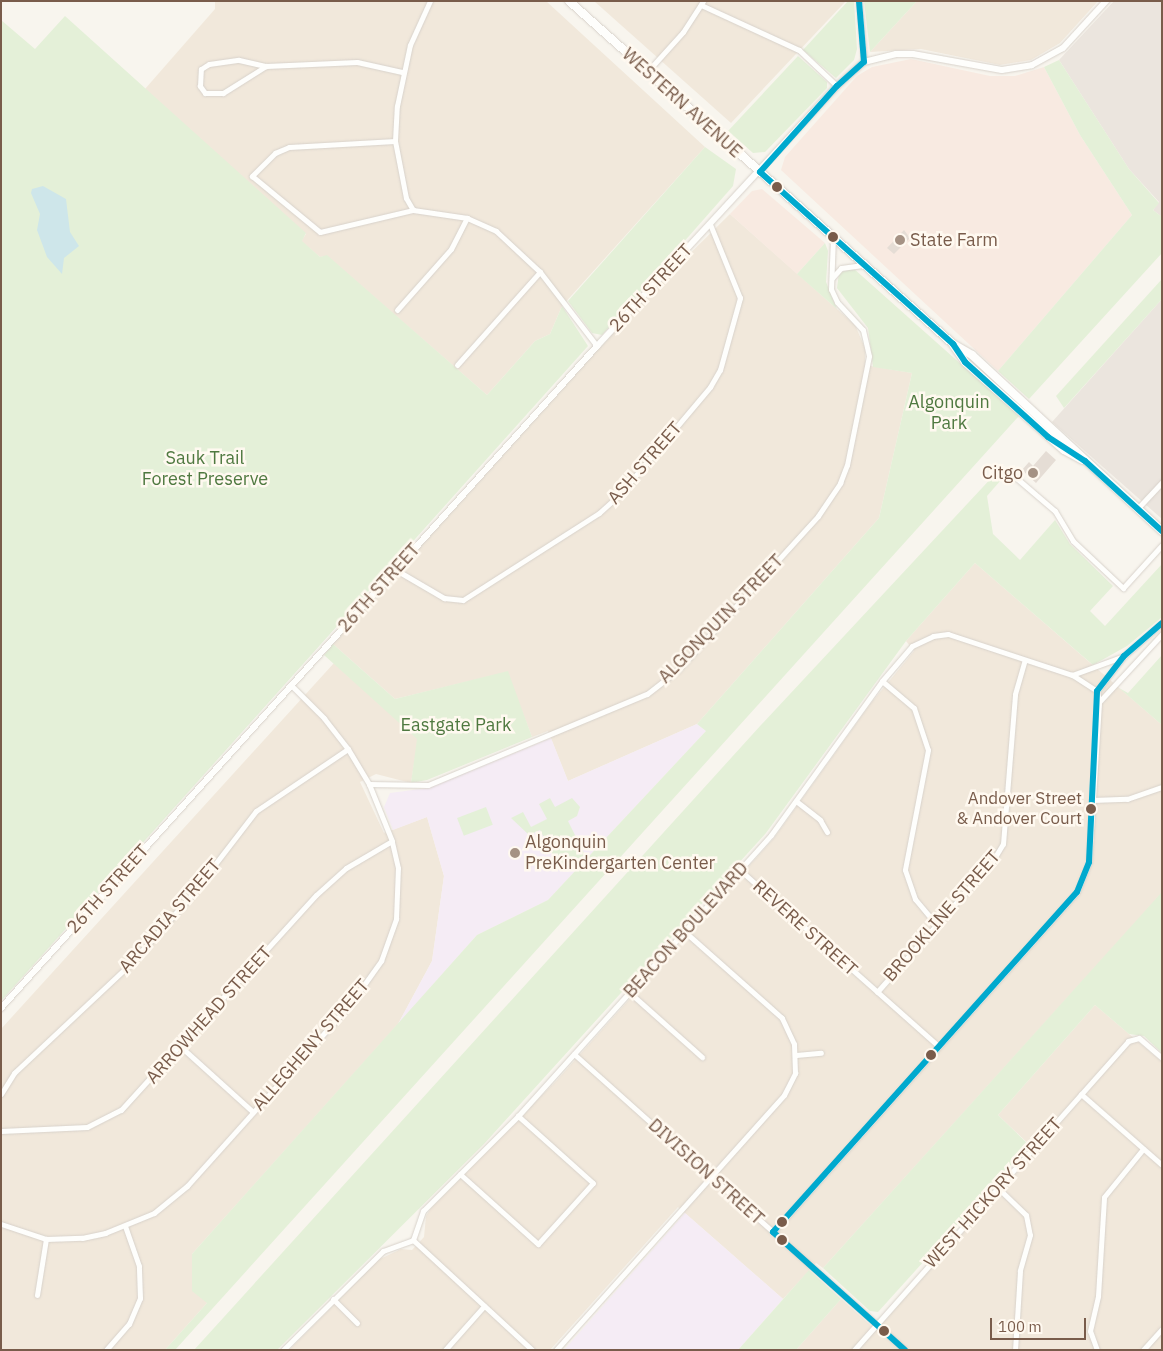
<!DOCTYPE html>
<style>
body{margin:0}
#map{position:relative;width:1163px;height:1351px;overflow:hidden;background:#f8f5ee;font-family:"IBM Plex Sans",sans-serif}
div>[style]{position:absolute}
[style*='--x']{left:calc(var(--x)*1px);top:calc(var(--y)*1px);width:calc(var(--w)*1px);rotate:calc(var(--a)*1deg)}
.residential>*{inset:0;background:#f1e8db}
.commercial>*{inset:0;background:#f8eae1}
.industrial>*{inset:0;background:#ebe5de}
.education>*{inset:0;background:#f5ecf5}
.green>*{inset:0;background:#e4f0d8;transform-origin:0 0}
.water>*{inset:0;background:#cee6ea}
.building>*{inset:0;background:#e5ddd5}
.roads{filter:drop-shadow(0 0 1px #d8d2cb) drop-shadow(0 0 1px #d8d2cb)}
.minor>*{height:5px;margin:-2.5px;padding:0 2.5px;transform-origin:2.5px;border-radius:2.5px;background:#fefefc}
.tertiary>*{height:6px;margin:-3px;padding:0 3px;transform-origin:3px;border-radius:3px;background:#fefefc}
.secondary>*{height:8px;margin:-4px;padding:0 4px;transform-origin:4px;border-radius:4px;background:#fefefc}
.bus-1>*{height:6px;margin:-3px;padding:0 3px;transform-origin:3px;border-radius:3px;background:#00a9ce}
.dots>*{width:14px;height:14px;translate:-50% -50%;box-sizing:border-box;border:2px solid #fff9f0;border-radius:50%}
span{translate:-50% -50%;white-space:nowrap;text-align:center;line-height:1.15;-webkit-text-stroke:5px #fff9f0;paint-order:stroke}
.bus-label{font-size:17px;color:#795c4b}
.right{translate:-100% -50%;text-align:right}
.street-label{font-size:18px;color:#795c4b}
.poi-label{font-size:18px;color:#795c4b}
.left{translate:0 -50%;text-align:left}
.park-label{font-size:18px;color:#4f7940}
.frame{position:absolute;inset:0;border:2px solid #795c4b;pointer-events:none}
.scale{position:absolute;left:990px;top:1318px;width:96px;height:22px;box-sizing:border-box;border:2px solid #795c4b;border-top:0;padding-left:6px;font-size:15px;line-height:18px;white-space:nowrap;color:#795c4b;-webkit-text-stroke:4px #fff9f0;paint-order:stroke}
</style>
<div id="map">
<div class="residential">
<div style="clip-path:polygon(215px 1px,546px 1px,705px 147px,562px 306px,550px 334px,535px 341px,487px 395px,327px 256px,320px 257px,301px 241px,306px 234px,145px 89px,215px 9px)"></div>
<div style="clip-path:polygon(594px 1px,845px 1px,845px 2px,731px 123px)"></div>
<div style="clip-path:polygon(917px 1px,1098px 1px,1060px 43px,1031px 60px,1000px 65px,921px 49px,870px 52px)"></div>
<div style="clip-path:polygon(730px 214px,855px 325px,865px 348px,865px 365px,912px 373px,879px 518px,697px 724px,568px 781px,548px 731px,532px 737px,507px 672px,395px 699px,333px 644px,642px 301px)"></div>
<div style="clip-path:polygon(975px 563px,1162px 725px,1162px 893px,823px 1268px,816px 1263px,783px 1299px,678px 1207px,550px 1350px,289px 1350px,378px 1260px,401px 1249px,412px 1250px,424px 1237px,426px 1216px,431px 1208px,557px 1080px,774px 838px,871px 703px,914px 651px,906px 641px)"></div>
<div style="clip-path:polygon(334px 663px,418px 739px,411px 783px,376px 774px,360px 782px,384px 833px,427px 817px,444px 876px,432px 961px,398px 1024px,192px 1254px,207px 1303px,165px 1350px,1px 1350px,1px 1029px)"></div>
<div style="clip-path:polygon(1095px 1005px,1162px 1062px,1162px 1350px,796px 1350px,841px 1299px,876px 1330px,1036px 1151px,998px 1115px)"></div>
</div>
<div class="commercial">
<div style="clip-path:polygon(911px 59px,990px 76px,1015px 76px,1044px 67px,1080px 135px,1132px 215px,998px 371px,781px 170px,785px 157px,857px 76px,872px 67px)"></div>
<div style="clip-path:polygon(762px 189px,825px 243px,797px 274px,730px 214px,752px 191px)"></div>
</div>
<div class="industrial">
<div style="clip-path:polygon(1114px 1px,1162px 1px,1162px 217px,1153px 210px,1159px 202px,1129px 169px,1059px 60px)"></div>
<div style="clip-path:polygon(1162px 299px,1162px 519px,1052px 422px)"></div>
</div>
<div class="education">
<div style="clip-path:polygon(697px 724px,706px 731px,548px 900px,477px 935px,398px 1024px,432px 961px,444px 876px,427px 817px,393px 830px,384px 807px,390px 793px,428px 788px,551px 738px,568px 781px)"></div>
<div style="clip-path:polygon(685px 1213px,783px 1299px,738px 1350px,564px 1350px)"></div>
</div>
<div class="green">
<div style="clip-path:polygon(848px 1px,854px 1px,857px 49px,854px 60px,836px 78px,803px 50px)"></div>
<div style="clip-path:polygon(864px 1px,917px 1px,870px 52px)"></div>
<div style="clip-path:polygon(65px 16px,306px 233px,302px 241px,320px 257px,327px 255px,487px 395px,535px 341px,550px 334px,562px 306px,588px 346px,1px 1001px,1px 20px,35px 49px)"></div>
<div style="clip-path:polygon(798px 56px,827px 82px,827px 88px,765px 152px,753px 153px,728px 131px)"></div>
<div style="clip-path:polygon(1059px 60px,1129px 169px,1159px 203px,1153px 210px,1162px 217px,1162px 253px,1029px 399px,998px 371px,1132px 215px,1080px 135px,1044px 67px)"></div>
<div style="clip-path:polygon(705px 147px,736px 169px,733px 186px,602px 335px,592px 333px,568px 301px)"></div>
<div style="clip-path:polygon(825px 243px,828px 251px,826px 282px,837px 309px,797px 274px)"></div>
<div style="clip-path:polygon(853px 268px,1019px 416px,175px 1350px,165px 1350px,207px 1303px,192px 1291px,192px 1254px,477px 935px,548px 900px,706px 731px,697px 724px,879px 518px,912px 373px,873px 367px,868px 328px,837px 288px,839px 273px)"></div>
<div style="clip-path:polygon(1162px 279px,1162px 299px,1064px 408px,1056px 396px)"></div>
<div style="clip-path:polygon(996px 473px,1001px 480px,987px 496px,993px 534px,1020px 560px,1055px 520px,1070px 544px,1113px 586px,1090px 611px,1105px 626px,1162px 564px,1162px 617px,1127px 646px,1093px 665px,975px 563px,906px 641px,766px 833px,484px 1144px,277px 1350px,194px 1350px,761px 725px)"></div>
<div style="clip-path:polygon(333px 644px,395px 699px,508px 671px,532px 737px,427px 780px,411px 783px,417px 739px,324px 655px)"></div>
<div style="clip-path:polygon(1162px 655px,1162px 725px,1119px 688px,1128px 693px)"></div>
<div style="clip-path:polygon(550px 798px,555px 807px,572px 798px,580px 807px,577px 816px,568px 821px,585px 855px,560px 869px,540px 830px,529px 835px,511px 818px,523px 812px,531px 827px,547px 819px,539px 804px)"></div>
<div style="left:486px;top:807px;width:19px;height:31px;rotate:69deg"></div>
<div style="clip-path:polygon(1162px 892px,1162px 1053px,1144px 1036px,1129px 1034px,1095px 1005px,998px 1115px,1029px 1145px,878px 1312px,870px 1311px,823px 1268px)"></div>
<div style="clip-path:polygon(809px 1270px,841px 1299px,796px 1350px,738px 1350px)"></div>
</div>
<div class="water">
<div style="clip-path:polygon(43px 186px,66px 199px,70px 232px,79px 246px,64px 258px,62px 274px,47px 257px,37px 230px,40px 214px,31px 193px,32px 189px)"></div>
</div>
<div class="building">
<div style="clip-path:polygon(904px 230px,910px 238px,894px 254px,887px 248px)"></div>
<div style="clip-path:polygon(1046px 451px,1056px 460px,1036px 483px,1022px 470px,1029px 462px,1033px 466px)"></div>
</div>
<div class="roads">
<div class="minor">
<div style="--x:859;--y:1;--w:61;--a:85.3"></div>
<div style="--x:701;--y:5;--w:108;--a:24.7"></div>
<div style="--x:799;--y:50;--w:52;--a:43.5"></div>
<div style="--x:266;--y:66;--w:51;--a:147.9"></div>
<div style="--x:223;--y:93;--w:18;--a:180"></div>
<div style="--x:205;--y:93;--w:9;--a:-126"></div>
<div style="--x:200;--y:86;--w:17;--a:-87"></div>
<div style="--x:201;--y:69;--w:9;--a:-32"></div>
<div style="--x:209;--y:64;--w:30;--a:-8"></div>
<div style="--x:239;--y:60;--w:28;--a:13"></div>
<div style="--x:266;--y:66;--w:91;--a:-2.5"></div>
<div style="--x:357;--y:62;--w:46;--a:12.5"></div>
<div style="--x:647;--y:72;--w:54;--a:-48"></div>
<div style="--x:683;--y:32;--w:37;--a:-57"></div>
<div style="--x:395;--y:141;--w:106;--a:176.8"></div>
<div style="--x:289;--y:147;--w:15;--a:157"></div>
<div style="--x:275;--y:153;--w:33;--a:135"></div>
<div style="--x:252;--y:176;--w:88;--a:39.5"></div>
<div style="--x:320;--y:232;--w:96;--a:-13.3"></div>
<div style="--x:413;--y:210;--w:55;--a:8.4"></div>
<div style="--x:467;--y:218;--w:32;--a:24"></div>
<div style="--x:496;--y:231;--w:60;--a:43"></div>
<div style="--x:540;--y:272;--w:93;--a:52.4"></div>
<div style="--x:413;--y:210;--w:14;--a:-120"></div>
<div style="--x:406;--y:198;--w:58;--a:-100.9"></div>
<div style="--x:395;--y:141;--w:35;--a:-87"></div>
<div style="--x:397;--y:106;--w:62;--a:-78"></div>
<div style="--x:410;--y:45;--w:48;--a:-65.6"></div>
<div style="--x:832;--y:278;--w:13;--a:-48"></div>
<div style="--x:841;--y:268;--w:22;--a:-8"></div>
<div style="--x:397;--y:310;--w:81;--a:-48.5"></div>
<div style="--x:451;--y:249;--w:35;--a:-63"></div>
<div style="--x:457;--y:365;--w:125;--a:-48.3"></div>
<div style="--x:1014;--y:476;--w:54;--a:40.5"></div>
<div style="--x:1055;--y:511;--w:35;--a:59"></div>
<div style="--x:1073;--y:541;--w:69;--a:43.2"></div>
<div style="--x:1123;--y:588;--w:58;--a:-47.8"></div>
<div style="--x:1137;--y:509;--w:37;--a:-47"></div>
<div style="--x:396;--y:570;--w:56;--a:30.3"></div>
<div style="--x:444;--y:598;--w:19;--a:6"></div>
<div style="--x:463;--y:600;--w:161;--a:-32.6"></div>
<div style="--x:599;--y:513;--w:28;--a:-42"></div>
<div style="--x:620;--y:494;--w:140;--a:-49.9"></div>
<div style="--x:710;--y:387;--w:20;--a:-60"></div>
<div style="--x:720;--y:370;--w:75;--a:-74.5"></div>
<div style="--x:740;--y:298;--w:80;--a:-112.1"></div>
<div style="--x:882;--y:681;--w:42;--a:40.2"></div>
<div style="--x:914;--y:708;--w:44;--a:71.6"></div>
<div style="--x:928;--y:750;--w:122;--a:100.9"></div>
<div style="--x:905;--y:870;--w:31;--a:71"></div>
<div style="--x:915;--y:899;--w:34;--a:50"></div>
<div style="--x:1097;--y:691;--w:44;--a:-52.4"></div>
<div style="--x:1124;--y:656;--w:50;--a:-41"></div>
<div style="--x:1099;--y:702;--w:93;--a:-47.2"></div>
<div style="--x:369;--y:784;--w:59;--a:1"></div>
<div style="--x:428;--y:785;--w:237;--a:-22.6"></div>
<div style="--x:647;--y:694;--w:39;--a:-38"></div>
<div style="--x:678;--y:670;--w:208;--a:-47.7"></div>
<div style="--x:818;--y:516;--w:40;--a:-56"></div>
<div style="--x:840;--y:483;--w:19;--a:-69"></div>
<div style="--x:847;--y:465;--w:111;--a:-78.6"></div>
<div style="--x:869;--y:356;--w:27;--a:-103"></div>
<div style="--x:863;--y:330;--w:38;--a:-133"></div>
<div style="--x:837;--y:302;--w:14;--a:-115"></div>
<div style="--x:831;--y:289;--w:52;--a:-87.8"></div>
<div style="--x:1092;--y:800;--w:35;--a:-2"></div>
<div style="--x:1127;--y:799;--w:37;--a:-19"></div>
<div style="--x:796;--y:801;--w:31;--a:38"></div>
<div style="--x:820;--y:820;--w:14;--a:60"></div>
<div style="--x:740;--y:870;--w:265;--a:41.6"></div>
<div style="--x:629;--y:992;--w:98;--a:41.7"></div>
<div style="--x:877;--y:992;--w:174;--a:-48.5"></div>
<div style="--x:992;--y:862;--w:21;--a:-59"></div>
<div style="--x:1003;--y:844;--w:150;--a:-85.4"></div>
<div style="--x:1015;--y:694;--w:35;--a:-74"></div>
<div style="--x:180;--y:1046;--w:98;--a:42.1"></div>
<div style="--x:574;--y:1054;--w:444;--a:41.8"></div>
<div style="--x:796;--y:1055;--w:25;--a:-5"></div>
<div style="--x:1;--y:1094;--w:25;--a:-58"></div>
<div style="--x:14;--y:1073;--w:156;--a:-43.2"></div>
<div style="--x:128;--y:966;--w:91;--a:-48.1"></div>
<div style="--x:189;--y:898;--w:110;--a:-52.4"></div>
<div style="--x:256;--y:811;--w:111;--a:-34"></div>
<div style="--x:1081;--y:1094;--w:108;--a:41.2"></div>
<div style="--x:1;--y:1131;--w:86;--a:-2.7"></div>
<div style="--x:87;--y:1127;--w:38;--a:-27"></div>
<div style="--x:121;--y:1110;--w:290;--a:-47.8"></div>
<div style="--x:316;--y:895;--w:40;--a:-42"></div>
<div style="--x:346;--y:868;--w:53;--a:-30.4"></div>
<div style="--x:460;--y:1174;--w:105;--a:41.9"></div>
<div style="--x:538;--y:1244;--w:82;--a:-48"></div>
<div style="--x:593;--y:1183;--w:101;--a:-138.2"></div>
<div style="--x:998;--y:1188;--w:39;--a:44"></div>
<div style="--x:1026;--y:1215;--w:20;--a:79"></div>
<div style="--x:1030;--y:1235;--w:37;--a:106"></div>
<div style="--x:1020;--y:1271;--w:79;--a:93.6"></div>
<div style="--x:1;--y:1224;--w:47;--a:18.4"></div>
<div style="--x:46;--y:1239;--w:36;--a:-2"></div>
<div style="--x:82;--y:1238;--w:24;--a:-12"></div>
<div style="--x:105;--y:1233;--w:53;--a:-22.2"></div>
<div style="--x:154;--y:1213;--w:43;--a:-39.3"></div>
<div style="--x:187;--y:1186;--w:246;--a:-48.1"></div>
<div style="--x:351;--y:1003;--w:52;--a:-54.5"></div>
<div style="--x:381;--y:961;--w:45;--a:-70.3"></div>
<div style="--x:396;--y:919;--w:51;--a:-87.8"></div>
<div style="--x:398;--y:868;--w:28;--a:-103"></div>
<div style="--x:392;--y:841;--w:61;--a:-112"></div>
<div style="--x:369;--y:784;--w:41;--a:-121"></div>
<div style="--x:348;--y:749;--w:39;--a:-128"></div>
<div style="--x:324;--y:718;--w:45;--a:-135"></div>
<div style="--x:773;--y:1232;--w:456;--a:-48.2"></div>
<div style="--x:1077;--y:892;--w:32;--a:-68"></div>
<div style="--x:1089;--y:862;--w:160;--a:-86.4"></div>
<div style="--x:1099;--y:702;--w:11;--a:-100"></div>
<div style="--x:1097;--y:691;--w:30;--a:-147"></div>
<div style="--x:413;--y:1240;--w:162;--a:42.7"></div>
<div style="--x:37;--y:1295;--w:57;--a:-80.9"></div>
<div style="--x:333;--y:1299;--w:34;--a:45"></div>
<div style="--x:106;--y:1350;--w:35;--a:-49"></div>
<div style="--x:129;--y:1324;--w:28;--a:-67"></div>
<div style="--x:140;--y:1298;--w:32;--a:-92"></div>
<div style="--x:139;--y:1266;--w:42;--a:-109.3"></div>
<div style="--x:283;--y:1350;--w:141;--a:-44.7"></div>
<div style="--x:383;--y:1251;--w:32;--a:-20"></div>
<div style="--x:413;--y:1240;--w:31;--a:-71"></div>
<div style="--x:423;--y:1211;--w:134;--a:-45"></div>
<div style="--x:518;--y:1116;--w:378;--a:-48"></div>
<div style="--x:771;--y:835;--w:190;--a:-54.2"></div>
<div style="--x:882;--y:681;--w:46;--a:-49.4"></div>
<div style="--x:912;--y:646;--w:23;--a:-25"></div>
<div style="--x:933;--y:636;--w:15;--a:-8"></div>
<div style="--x:948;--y:634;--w:131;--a:18.3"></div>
<div style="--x:1072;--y:675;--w:55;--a:-20.1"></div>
<div style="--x:445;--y:1350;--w:59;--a:-48.4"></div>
<div style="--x:556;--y:1350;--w:342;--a:-48.2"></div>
<div style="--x:784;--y:1095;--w:25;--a:-63"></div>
<div style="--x:795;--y:1073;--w:29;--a:-92"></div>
<div style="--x:794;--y:1044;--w:29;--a:-115"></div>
<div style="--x:782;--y:1018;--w:131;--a:-138.4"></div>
<div style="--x:854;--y:1350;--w:413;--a:-48.4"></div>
<div style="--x:1128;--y:1041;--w:11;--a:-15"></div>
<div style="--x:1139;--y:1038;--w:30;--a:41"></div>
<div style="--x:1097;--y:1350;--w:20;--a:-110"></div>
<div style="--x:1090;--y:1331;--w:36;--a:-77"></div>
<div style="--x:1098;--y:1296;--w:99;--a:-86.5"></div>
<div style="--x:1104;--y:1197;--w:62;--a:-50.9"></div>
<div style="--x:1143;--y:1350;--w:28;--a:-48"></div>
</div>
<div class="tertiary">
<div style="--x:1;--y:1008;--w:891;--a:-48"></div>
<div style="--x:597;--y:346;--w:354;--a:-47.3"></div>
<div style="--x:837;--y:86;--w:36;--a:-42"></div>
<div style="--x:864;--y:62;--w:33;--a:-14"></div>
<div style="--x:896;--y:54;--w:17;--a:0"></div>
<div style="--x:913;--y:54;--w:90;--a:10.2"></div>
<div style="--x:1002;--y:70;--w:30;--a:-9"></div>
<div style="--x:1032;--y:65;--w:35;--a:-29"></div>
<div style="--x:1063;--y:48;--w:64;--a:-47.5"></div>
</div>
<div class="secondary">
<div style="--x:569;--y:1;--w:515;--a:41.77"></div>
<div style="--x:953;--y:344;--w:22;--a:30"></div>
<div style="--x:972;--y:355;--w:259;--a:42.8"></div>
<div style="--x:954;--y:346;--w:19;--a:55"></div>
<div style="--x:965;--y:362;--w:132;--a:41.6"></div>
<div style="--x:1064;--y:450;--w:21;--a:28"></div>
</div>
</div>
<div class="bus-1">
<div style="--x:859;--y:1;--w:61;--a:85.3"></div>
<div style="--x:760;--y:172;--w:259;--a:41.7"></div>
<div style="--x:953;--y:344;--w:22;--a:56"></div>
<div style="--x:965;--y:362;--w:112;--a:42.1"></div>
<div style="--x:1048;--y:437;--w:44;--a:33"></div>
<div style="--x:1085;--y:461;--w:104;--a:42.3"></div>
<div style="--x:760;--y:172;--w:115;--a:-48.2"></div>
<div style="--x:837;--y:86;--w:36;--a:-42"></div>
<div style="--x:773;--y:1232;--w:456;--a:-48.2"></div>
<div style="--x:1077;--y:892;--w:32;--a:-68"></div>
<div style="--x:1089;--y:862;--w:171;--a:-87.3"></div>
<div style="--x:1097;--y:691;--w:44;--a:-52.4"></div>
<div style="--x:1124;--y:656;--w:50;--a:-41"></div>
<div style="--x:773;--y:1232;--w:177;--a:41.8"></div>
</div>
<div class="dots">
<div style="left:777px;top:187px;background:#795c4b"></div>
<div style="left:833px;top:237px;background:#795c4b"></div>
<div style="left:900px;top:240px;background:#a59284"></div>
<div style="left:1033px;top:473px;background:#a59284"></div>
<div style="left:1091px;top:809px;background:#795c4b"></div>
<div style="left:515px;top:853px;background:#a59284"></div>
<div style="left:931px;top:1055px;background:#795c4b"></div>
<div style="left:782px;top:1222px;background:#795c4b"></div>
<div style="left:782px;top:1240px;background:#795c4b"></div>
<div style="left:884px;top:1331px;background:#795c4b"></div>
</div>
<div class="bus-label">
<span class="right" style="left:1082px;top:809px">Andover Street<br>&amp; Andover Court</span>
</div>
<div class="street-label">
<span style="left:682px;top:103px;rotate:42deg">WESTERN AVENUE</span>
<span style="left:651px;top:288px;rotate:-47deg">26TH STREET</span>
<span style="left:645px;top:463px;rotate:-49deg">ASH STREET</span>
<span style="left:379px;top:588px;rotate:-48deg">26TH STREET</span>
<span style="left:721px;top:619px;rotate:-46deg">ALGONQUIN STREET</span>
<span style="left:108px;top:889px;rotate:-48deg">26TH STREET</span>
<span style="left:170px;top:916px;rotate:-49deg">ARCADIA STREET</span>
<span style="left:942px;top:916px;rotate:-49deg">BROOKLINE STREET</span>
<span style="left:805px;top:928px;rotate:42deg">REVERE STREET</span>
<span style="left:686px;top:930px;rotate:-48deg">BEACON BOULEVARD</span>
<span style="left:209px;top:1015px;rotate:-48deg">ARROWHEAD STREET</span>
<span style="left:311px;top:1045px;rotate:-49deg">ALLEGHENY STREET</span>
<span style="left:706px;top:1172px;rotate:42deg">DIVISION STREET</span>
<span style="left:993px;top:1193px;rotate:-48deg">WEST HICKORY STREET</span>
</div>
<div class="poi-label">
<span class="left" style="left:910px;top:240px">State Farm</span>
<span class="right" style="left:1023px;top:473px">Citgo</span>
<span class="left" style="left:525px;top:853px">Algonquin<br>PreKindergarten Center</span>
</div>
<div class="park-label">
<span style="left:949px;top:413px">Algonquin<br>Park</span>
<span style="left:205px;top:469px">Sauk Trail<br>Forest Preserve</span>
<span style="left:456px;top:725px">Eastgate Park</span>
</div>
<div class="frame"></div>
<div class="scale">100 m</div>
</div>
